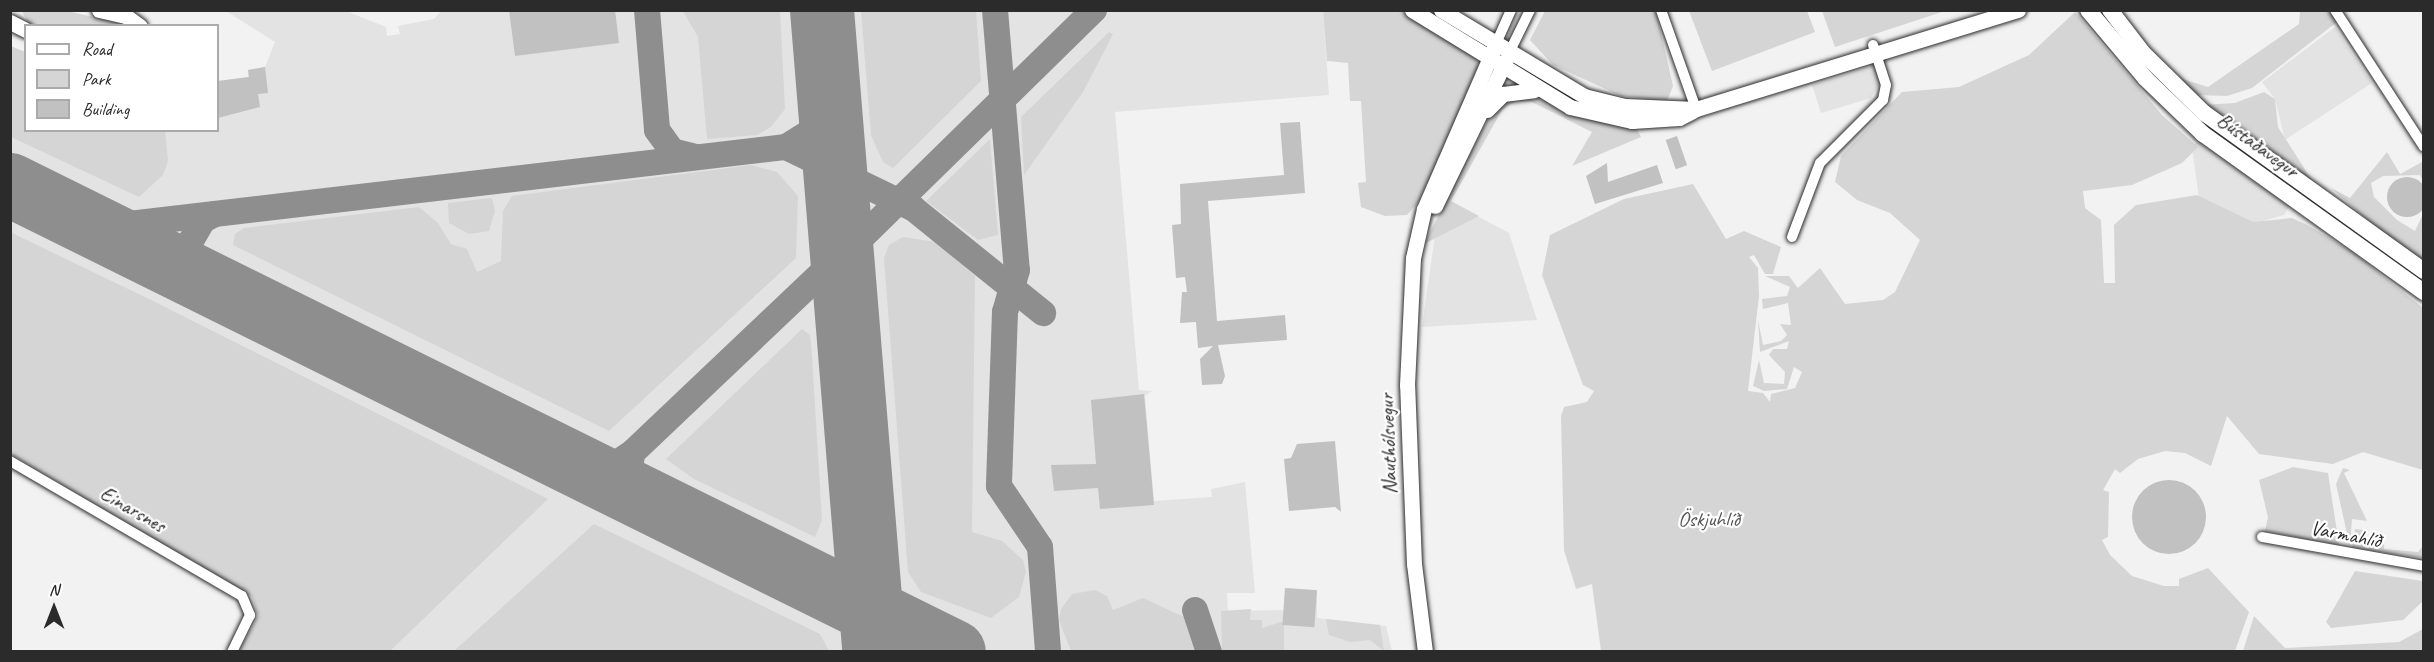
<!DOCTYPE html>
<meta charset="utf-8">
<style>
body{margin:0}
#map{position:relative;width:2434px;height:662px;overflow:hidden;background:#f2f2f2;font-family:Caveat,sans-serif}
div>[style]{position:absolute}
[style*='--x']{left:calc(var(--x)*1px);top:calc(var(--y)*1px);width:calc(var(--w)*1px);rotate:calc(var(--a)*1deg)}
.built>*{inset:0;background:#e3e3e3}
.green>*{inset:0;background:#d5d5d5}
.taxiway>*{height:26px;margin:-13px;padding:0 13px;transform-origin:13px;border-radius:13px;background:#8e8e8e}
.runway>*{height:64px;margin:-32px;padding:0 32px;transform-origin:32px;border-radius:32px;background:#8e8e8e}
.building>*{inset:0;background:#c1c1c1;transform-origin:0 0}
.round{border-radius:50%}
.roads{filter:drop-shadow(0 0 2px #2b2b2b) drop-shadow(0 0 2px #2b2b2b)}
.street>*{height:10px;margin:-5px;padding:0 5px;transform-origin:5px;border-radius:5px;background:#fff}
.secondary>*{height:15px;margin:-7.5px;padding:0 7.5px;transform-origin:7.5px;border-radius:7.5px;background:#fff}
.primary>*{height:16px;margin:-8px;padding:0 8px;transform-origin:8px;border-radius:8px;background:#fff}
span{translate:-50% -50%;white-space:nowrap;text-align:center;line-height:1.15;-webkit-text-stroke:4.5px #fff;paint-order:stroke}
.street-label{font-size:21px;color:#2b2b2b}
.park-label{font-size:21px;color:#565656}
.frame{position:absolute;inset:0;border:12px solid #2b2b2b;pointer-events:none}
.legend{position:absolute;left:24px;top:24px;width:195px;height:108px;box-sizing:border-box;background:#fff;border:2px solid #aaa;margin:0;padding:8px 10px;list-style:none;font-size:18px;color:#2b2b2b}
.legend li{display:flex;align-items:center;gap:12px;height:30px}
.legend b{width:30px;border:2px solid #aaa}
.north{position:absolute;left:24px;top:578px;width:60px;height:60px;-webkit-text-stroke:4px #fff;paint-order:stroke;rotate:0deg;font-size:16px;font-weight:700;line-height:24px;text-align:center;color:#2b2b2b}
.north::after{content:'';display:block;margin:auto;width:21px;height:27px;background:#2b2b2b;clip-path:polygon(50% 0,100% 100%,50% 72%,0 100%)}
</style>
<div id="map">
<div class="built">
<div style="clip-path:polygon(442px 10px,1323px 11px,1329px 95px,1115px 112px,1139px 390px,1152px 391px,1145px 396px,1154px 501px,1212px 497px,1211px 489px,1245px 482px,1255px 593px,1227px 593px,1228px 611px,1284px 610px,1285px 588px,1317px 590px,1317px 618px,1386px 626px,1392px 651px,248px 651px,265px 603px,11px 442px,11px 46px,25px 52px,26px 130px,218px 130px,218px 81px,248px 77px,248px 70px,265px 67px,275px 42px,226px 11px,346px 11px,386px 27px,387px 36px,400px 34px,398px 26px,434px 19px)"></div>
<div style="clip-path:polygon(2335px 27px,2372px 83px,2285px 140px,2275px 99px,2262px 82px)"></div>
<div style="clip-path:polygon(1879px 64px,1881px 79px,1871px 98px,1821px 113px,1812px 85px)"></div>
<div style="clip-path:polygon(2198px 140px,2289px 206px,2284px 215px,2252px 224px,2199px 198px,2192px 148px)"></div>
<div style="clip-path:polygon(1451px 202px,1509px 233px,1537px 320px,1422px 327px,1435px 235px)"></div>
</div>
<div class="green">
<div style="clip-path:polygon(22px 11px,67px 11px,128px 25px,29px 25px)"></div>
<div style="clip-path:polygon(683px 11px,780px 11px,785px 109px,771px 127px,757px 135px,707px 139px,698px 37px)"></div>
<div style="clip-path:polygon(861px 11px,976px 11px,981px 81px,893px 168px,883px 162px,871px 135px)"></div>
<div style="clip-path:polygon(1323px 11px,1401px 11px,1475px 54px,1479px 71px,1419px 201px,1407px 215px,1385px 216px,1361px 207px,1358px 183px,1366px 182px,1361px 101px,1350px 101px,1348px 63px,1327px 61px)"></div>
<div style="clip-path:polygon(1545px 11px,1656px 11px,1673px 86px,1667px 101px,1621px 96px,1553px 65px,1530px 40px)"></div>
<div style="clip-path:polygon(1689px 11px,1807px 11px,1815px 32px,1712px 71px)"></div>
<div style="clip-path:polygon(1822px 11px,1822px 10px,1945px 11px,1835px 47px)"></div>
<div style="clip-path:polygon(2300px 11px,2332px 11px,2337px 22px,2252px 88px,2227px 96px,2197px 95px,2173px 76px,2208px 87px,2299px 24px)"></div>
<div style="clip-path:polygon(2075px 12px,2162px 115px,2198px 147px,2182px 163px,2132px 185px,2083px 191px,2085px 208px,2101px 220px,2104px 283px,2115px 283px,2114px 225px,2136px 205px,2197px 195px,2253px 222px,2292px 218px,2307px 225px,2353px 252px,2423px 308px,2423px 470px,2363px 452px,2333px 464px,2259px 454px,2227px 416px,2211px 466px,2185px 453px,2165px 451px,2138px 459px,2120px 473px,2115px 469px,2103px 490px,2109px 492px,2108px 537px,2102px 540px,2110px 555px,2132px 576px,2164px 586px,2179px 586px,2179px 579px,2208px 568px,2249px 612px,2235px 651px,1601px 651px,1592px 584px,1576px 589px,1564px 550px,1561px 416px,1564px 407px,1587px 402px,1594px 391px,1583px 385px,1542px 275px,1550px 235px,1624px 199px,1693px 184px,1726px 239px,1744px 231px,1781px 247px,1773px 274px,1765px 274px,1754px 255px,1749px 257px,1758px 268px,1759px 296px,1748px 391px,1763px 393px,1770px 402px,1771px 394px,1795px 388px,1802px 372px,1794px 367px,1787px 389px,1764px 391px,1753px 386px,1759px 360px,1764px 383px,1784px 384px,1785px 372px,1769px 355px,1773px 349px,1787px 349px,1789px 341px,1760px 352px,1758px 320px,1763px 345px,1781px 341px,1787px 335px,1780px 324px,1791px 325px,1788px 303px,1763px 309px,1762px 299px,1787px 296px,1790px 287px,1765px 276px,1789px 276px,1798px 288px,1820px 268px,1845px 304px,1883px 300px,1895px 292px,1920px 240px,1890px 213px,1857px 200px,1835px 182px,1841px 156px,1902px 92px,1959px 87px,2029px 55px)"></div>
<div style="clip-path:polygon(1109px 32px,1113px 34px,1083px 92px,1024px 175px,1021px 117px)"></div>
<div style="clip-path:polygon(10px 46px,25px 52px,26px 130px,165px 131px,168px 161px,163px 175px,139px 197px,11px 137px)"></div>
<div style="clip-path:polygon(2264px 92px,2275px 99px,2278px 127px,2318px 190px,2202px 105px,2235px 103px)"></div>
<div style="clip-path:polygon(1530px 93px,1635px 125px,1641px 137px,1572px 166px,1592px 132px,1532px 102px,1516px 101px,1502px 110px,1451px 201px,1479px 216px,1424px 244px,1490px 115px,1506px 97px)"></div>
<div style="clip-path:polygon(990px 139px,998px 235px,978px 240px,926px 201px)"></div>
<div style="clip-path:polygon(2387px 152px,2400px 174px,2424px 161px,2423px 181px,2420px 175px,2383px 176px,2371px 183px,2374px 197px,2397px 220px,2415px 231px,2423px 214px,2423px 268px,2331px 188px,2350px 198px)"></div>
<div style="clip-path:polygon(751px 165px,777px 172px,798px 196px,796px 258px,609px 431px,233px 245px,235px 234px,244px 228px,419px 207px,438px 223px,451px 244px,467px 249px,477px 272px,501px 261px,503px 211px,512px 196px)"></div>
<div style="clip-path:polygon(492px 198px,495px 211px,489px 231px,469px 234px,449px 223px,448px 203px)"></div>
<div style="clip-path:polygon(10px 232px,153px 301px,548px 499px,390px 651px,239px 651px,258px 616px,252px 597px,11px 454px)"></div>
<div style="clip-path:polygon(903px 237px,936px 242px,975px 276px,972px 532px,1002px 541px,1023px 560px,1026px 572px,1019px 597px,991px 618px,921px 592px,908px 572px,884px 258px,889px 245px)"></div>
<div style="clip-path:polygon(802px 329px,810px 335px,812px 356px,822px 520px,815px 537px,694px 479px,666px 459px)"></div>
<div style="clip-path:polygon(2293px 467px,2328px 473px,2339px 545px,2265px 531px,2268px 517px,2259px 480px)"></div>
<div style="clip-path:polygon(2343px 468px,2350px 470px,2344px 473px,2367px 521px,2352px 519px,2350px 547px,2336px 484px)"></div>
<div style="clip-path:polygon(594px 524px,820px 634px,829px 651px,454px 651px)"></div>
<div style="clip-path:polygon(2355px 529px,2364px 530px,2365px 548px,2384px 543px,2384px 549px,2418px 552px,2423px 546px,2423px 558px,2352px 548px)"></div>
<div style="clip-path:polygon(2355px 571px,2423px 581px,2423px 601px,2403px 620px,2331px 628px,2326px 622px)"></div>
<div style="clip-path:polygon(1095px 590px,1107px 596px,1113px 610px,1143px 598px,1186px 618px,1199px 651px,1071px 651px,1059px 620px,1061px 609px,1072px 594px)"></div>
<div style="clip-path:polygon(1251px 609px,1250px 620px,1262px 620px,1262px 628px,1284px 621px,1284px 651px,1222px 651px,1221px 611px)"></div>
<div style="clip-path:polygon(2254px 616px,2285px 648px,2399px 642px,2423px 629px,2423px 651px,2243px 651px)"></div>
<div style="clip-path:polygon(1326px 619px,1380px 625px,1384px 651px,1370px 640px,1350px 642px,1329px 635px)"></div>
</div>
<div class="taxiway">
<div style="--x:647;--y:10;--w:120;--a:85.2"></div>
<div style="--x:657;--y:130;--w:26;--a:54"></div>
<div style="--x:672;--y:151;--w:21;--a:14"></div>
<div style="--x:995;--y:10;--w:261;--a:85.2"></div>
<div style="--x:1017;--y:270;--w:44;--a:105.9"></div>
<div style="--x:1005;--y:312;--w:174;--a:92"></div>
<div style="--x:999;--y:486;--w:73;--a:56.1"></div>
<div style="--x:1040;--y:547;--w:105;--a:85.6"></div>
<div style="--x:831;--y:121;--w:36;--a:77"></div>
<div style="--x:839;--y:156;--w:24;--a:52"></div>
<div style="--x:786;--y:147;--w:31;--a:-32"></div>
<div style="--x:812;--y:131;--w:39;--a:-64"></div>
<div style="--x:817;--y:159;--w:40;--a:60.3"></div>
<div style="--x:215;--y:214;--w:13;--a:153"></div>
<div style="--x:203;--y:220;--w:28;--a:120"></div>
<div style="--x:189;--y:244;--w:29;--a:72"></div>
<div style="--x:198;--y:272;--w:31;--a:36"></div>
<div style="--x:80;--y:220;--w:33;--a:11"></div>
<div style="--x:112;--y:226;--w:679;--a:-6.69"></div>
<div style="--x:786;--y:147;--w:142;--a:25.8"></div>
<div style="--x:914;--y:209;--w:166;--a:38.9"></div>
<div style="--x:846;--y:302;--w:44;--a:-87.4"></div>
<div style="--x:848;--y:258;--w:21;--a:-59"></div>
<div style="--x:859;--y:240;--w:329;--a:-44.4"></div>
<div style="--x:632;--y:453;--w:19;--a:96"></div>
<div style="--x:630;--y:472;--w:24;--a:73"></div>
<div style="--x:587;--y:470;--w:21;--a:-3"></div>
<div style="--x:608;--y:469;--w:29;--a:-34"></div>
<div style="--x:632;--y:453;--w:262;--a:-43.5"></div>
<div style="--x:822;--y:273;--w:42;--a:-64.7"></div>
<div style="--x:1195;--y:610;--w:44;--a:71.6"></div>
</div>
<div class="runway">
<div style="--x:822;--y:10;--w:638;--a:85.33"></div>
<div style="--x:10;--y:185;--w:1053;--a:26.32"></div>
</div>
<div class="building">
<div style="clip-path:polygon(509px 10px,615px 10px,619px 43px,515px 56px)"></div>
<div style="clip-path:polygon(265px 67px,268px 93px,258px 94px,260px 107px,218px 118px,218px 81px,249px 77px,248px 70px)"></div>
<div style="clip-path:polygon(1300px 122px,1305px 193px,1208px 201px,1217px 321px,1285px 315px,1287px 340px,1218px 345px,1225px 376px,1222px 384px,1202px 385px,1200px 359px,1213px 346px,1198px 348px,1196px 322px,1180px 323px,1182px 292px,1187px 292px,1185px 277px,1176px 278px,1172px 225px,1181px 224px,1180px 184px,1284px 175px,1280px 123px)"></div>
<div style="left:1677px;top:136px;width:31px;height:12px;rotate:71deg"></div>
<div style="clip-path:polygon(1607px 163px,1608px 182px,1657px 165px,1663px 183px,1595px 204px,1586px 176px)"></div>
<div class="round" style="left:2387px;top:177px;width:40px;height:40px"></div>
<div style="clip-path:polygon(1144px 394px,1154px 505px,1100px 509px,1098px 488px,1054px 491px,1051px 465px,1096px 464px,1091px 400px)"></div>
<div style="clip-path:polygon(1335px 441px,1341px 512px,1335px 507px,1289px 511px,1284px 459px,1291px 458px,1297px 444px)"></div>
<div class="round" style="left:2132px;top:480px;width:74px;height:74px"></div>
<div style="left:1285px;top:588px;width:32px;height:37px;rotate:4deg"></div>
</div>
<div class="roads">
<div class="street">
<div style="--x:1661;--y:10;--w:105;--a:70.5"></div>
<div style="--x:2335;--y:10;--w:163;--a:57"></div>
<div style="--x:1495;--y:46;--w:39;--a:-66"></div>
<div style="--x:1508;--y:55;--w:50;--a:-63.9"></div>
<div style="--x:1792;--y:237;--w:79;--a:-69.3"></div>
<div style="--x:1820;--y:163;--w:89;--a:-45"></div>
<div style="--x:1883;--y:100;--w:15;--a:-79"></div>
<div style="--x:1886;--y:85;--w:42;--a:-108"></div>
<div style="--x:10;--y:461;--w:268;--a:30.2"></div>
<div style="--x:242;--y:596;--w:21;--a:67"></div>
<div style="--x:250;--y:615;--w:41;--a:115.9"></div>
<div style="--x:2262;--y:537;--w:165;--a:10.1"></div>
</div>
<div class="secondary">
<div style="--x:99;--y:10;--w:28;--a:13"></div>
<div style="--x:126;--y:16;--w:17;--a:36"></div>
<div style="--x:1412;--y:10;--w:185;--a:31.5"></div>
<div style="--x:1570;--y:107;--w:64;--a:12.7"></div>
<div style="--x:1632;--y:121;--w:47;--a:-3.7"></div>
<div style="--x:1679;--y:118;--w:16;--a:-27"></div>
<div style="--x:1441;--y:10;--w:167;--a:31"></div>
<div style="--x:1584;--y:96;--w:42;--a:13.7"></div>
<div style="--x:1625;--y:106;--w:71;--a:2.4"></div>
<div style="--x:1696;--y:109;--w:337;--a:-17.1"></div>
<div style="--x:10;--y:22;--w:18;--a:27"></div>
<div style="--x:1487;--y:110;--w:23;--a:-45"></div>
<div style="--x:1503;--y:94;--w:31;--a:-7"></div>
<div style="--x:1435;--y:206;--w:162;--a:-64.1"></div>
<div style="--x:1425;--y:652;--w:89;--a:-97.1"></div>
<div style="--x:1414;--y:564;--w:179;--a:-92.2"></div>
<div style="--x:1407;--y:385;--w:127;--a:-87.3"></div>
<div style="--x:1413;--y:258;--w:50;--a:-77.3"></div>
<div style="--x:1424;--y:209;--w:178;--a:-66.5"></div>
</div>
<div class="primary">
<div style="--x:2088;--y:10;--w:89;--a:50"></div>
<div style="--x:2145;--y:78;--w:81;--a:44"></div>
<div style="--x:2203;--y:134;--w:272;--a:35.6"></div>
<div style="--x:2110;--y:10;--w:54;--a:52.5"></div>
<div style="--x:2143;--y:53;--w:86;--a:44.5"></div>
<div style="--x:2204;--y:113;--w:271;--a:35.7"></div>
</div>
</div>
<div class="street-label">
<span style="left:2258px;top:145px;rotate:36deg">Bústaðavegur</span>
<span style="left:1388px;top:444px;rotate:-92deg">Nauthólsvegur</span>
<span style="left:133px;top:509px;rotate:30deg">Einarsnes</span>
<span style="left:2346px;top:534px;rotate:11deg">Varmahlíð</span>
</div>
<div class="park-label">
<span style="left:1709px;top:519px">Öskjuhlíð</span>
</div>
<div class="frame"></div>
<ul class="legend">
<li><b style="height:8px;background:#fff"></b>Road</li>
<li><b style="height:16px;background:#d5d5d5"></b>Park</li>
<li><b style="height:16px;background:#c1c1c1"></b>Building</li>
</ul>
<div class="north">N</div>
</div>
